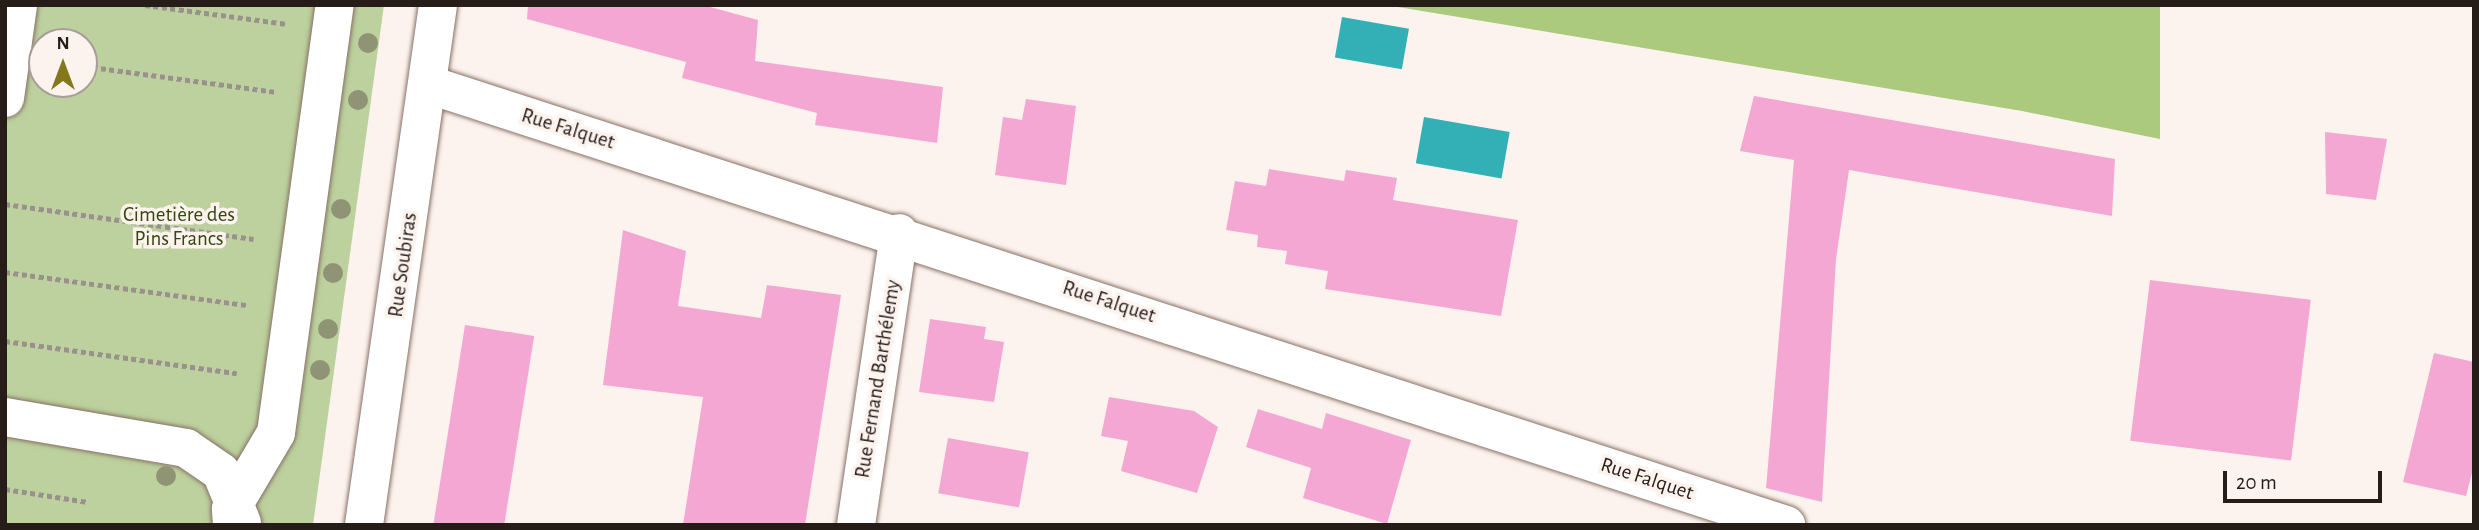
<!DOCTYPE html>
<meta charset="utf-8">
<style>
body{margin:0}
#map{position:relative;width:2479px;height:530px;overflow:hidden;background:#fdf3ee;font-family:"Alegreya Sans",sans-serif}
div>[style]{position:absolute}
[style*='--x']{left:calc(var(--x)*1px);top:calc(var(--y)*1px);width:calc(var(--w)*1px);rotate:calc(var(--a)*1deg)}
.green>*{inset:0;background:#bcd19d}
.forest>*{inset:0;background:#acca7e}
.water>*{inset:0;background:#33afb6;transform-origin:0 0}
.building>*{inset:0;background:#f4a7d3;transform-origin:0 0}
.path>*{height:4.5px;margin-top:-2.25px;transform-origin:0;background:repeating-linear-gradient(90deg,#9a918c 0 5px,transparent 0 8.5px)}
.roads{filter:drop-shadow(0 0 2px #887167) drop-shadow(0 0 2px #887167)}
.minor>*{height:38px;margin:-19px;padding:0 19px;transform-origin:19px;border-radius:19px;background:#fff}
.trees>*{width:20px;height:20px;margin:-10px;border-radius:50%;background:#8f9574}
span{translate:-50% -50%;white-space:nowrap;text-align:center;line-height:1.15;-webkit-text-stroke:7px #fdf3ee;paint-order:stroke}
.street-label{font-size:21px;color:#261d19}
.park-label{font-size:21px;color:#354811}
.frame{position:absolute;inset:0;border:7px solid #261d19;pointer-events:none}
.north{position:absolute;left:28px;top:28px;width:70px;height:70px;box-sizing:border-box;background:#fdf3ee;border:2px solid #a79d99;border-radius:50%;rotate:0deg;font-size:19px;font-weight:700;line-height:28px;text-align:center;color:#261d19}
.north::after{content:'';display:block;margin:auto;width:24px;height:32px;background:#83781c;clip-path:polygon(50% 0,100% 100%,50% 72%,0 100%)}
.scale{position:absolute;left:2223px;top:471px;width:159px;height:32px;box-sizing:border-box;border:4px solid #261d19;border-top:0;padding-left:9px;font-size:21px;line-height:24px;white-space:nowrap;color:#261d19;-webkit-text-stroke:5px #fdf3ee;paint-order:stroke}
</style>
<div id="map">
<div class="green">
<div style="clip-path:polygon(evenodd,5px 5px,384px 5px,313px 525px,5px 525px,5px 5px,42px 42px,84px 42px,84px 84px,42px 84px,42px 42px)"></div>
</div>
<div class="forest">
<div style="clip-path:polygon(1386px 5px,2160px 5px,2160px 139px,2022px 111px)"></div>
</div>
<div class="water">
<div style="left:1342px;top:17px;width:68px;height:41px;rotate:10deg"></div>
<div style="left:1424px;top:117px;width:87px;height:47px;rotate:10deg"></div>
</div>
<div class="building">
<div style="clip-path:polygon(528px 5px,703px 5px,758px 20px,755px 61px,943px 87px,937px 143px,815px 125px,817px 113px,682px 78px,686px 62px,527px 19px)"></div>
<div style="clip-path:polygon(1754px 96px,2115px 159px,2112px 216px,1849px 170px,1836px 259px,1822px 502px,1766px 488px,1794px 160px,1740px 151px)"></div>
<div style="clip-path:polygon(1026px 99px,1076px 106px,1066px 185px,995px 175px,1003px 117px,1022px 120px)"></div>
<div style="clip-path:polygon(2325px 132px,2387px 139px,2376px 200px,2326px 194px)"></div>
<div style="clip-path:polygon(1269px 169px,1344px 181px,1346px 170px,1397px 178px,1393px 200px,1518px 220px,1501px 316px,1325px 289px,1328px 271px,1285px 264px,1287px 251px,1257px 247px,1258px 235px,1226px 230px,1235px 181px,1266px 186px)"></div>
<div style="clip-path:polygon(623px 230px,686px 251px,678px 306px,761px 318px,767px 285px,841px 295px,805px 525px,683px 525px,703px 397px,603px 385px)"></div>
<div style="left:2150px;top:280px;width:162px;height:162px;rotate:7deg"></div>
<div style="clip-path:polygon(930px 319px,986px 327px,984px 339px,1004px 342px,994px 402px,919px 392px)"></div>
<div style="left:465px;top:325px;width:70px;height:202px;rotate:9deg"></div>
<div style="clip-path:polygon(2434px 353px,2474px 362px,2474px 465px,2466px 496px,2403px 482px)"></div>
<div style="clip-path:polygon(1109px 397px,1194px 411px,1218px 427px,1197px 493px,1121px 471px,1128px 441px,1101px 436px)"></div>
<div style="clip-path:polygon(1258px 409px,1322px 429px,1326px 413px,1411px 440px,1387px 524px,1303px 498px,1311px 468px,1246px 447px)"></div>
<div style="left:948px;top:438px;width:82px;height:56px;rotate:10deg"></div>
</div>
<div class="path">
<div style="--x:145;--y:5;--w:143;--a:7.6"></div>
<div style="--x:84;--y:66;--w:195;--a:7.7"></div>
<div style="--x:5;--y:204;--w:251;--a:8"></div>
<div style="--x:5;--y:272;--w:244;--a:7.8"></div>
<div style="--x:5;--y:341;--w:234;--a:7.9"></div>
<div style="--x:5;--y:489;--w:84;--a:8.9"></div>
</div>
<div class="roads">
<div class="minor">
<div style="--x:430;--y:85;--w:1426;--a:17.98"></div>
<div style="--x:5;--y:98;--w:94;--a:-82"></div>
<div style="--x:5;--y:417;--w:184;--a:9.7"></div>
<div style="--x:186;--y:448;--w:42;--a:34.4"></div>
<div style="--x:221;--y:472;--w:55;--a:67.6"></div>
<div style="--x:232;--y:525;--w:16;--a:-94"></div>
<div style="--x:231;--y:509;--w:88;--a:-59.4"></div>
<div style="--x:276;--y:433;--w:432;--a:-82.2"></div>
<div style="--x:364;--y:525;--w:525;--a:-81.9"></div>
<div style="--x:856;--y:525;--w:295;--a:-81.6"></div>
</div>
</div>
<div class="trees">
<div style="left:368px;top:43px"></div>
<div style="left:358px;top:100px"></div>
<div style="left:341px;top:209px"></div>
<div style="left:333px;top:273px"></div>
<div style="left:328px;top:329px"></div>
<div style="left:320px;top:370px"></div>
<div style="left:166px;top:476px"></div>
</div>
<div class="street-label">
<span style="left:568px;top:129px;rotate:17deg">Rue Falquet</span>
<span style="left:403px;top:265px;rotate:-82deg">Rue Soubiras</span>
<span style="left:1109px;top:302px;rotate:18deg">Rue Falquet</span>
<span style="left:878px;top:379px;rotate:-81deg">Rue Fernand Barthélemy</span>
<span style="left:1647px;top:479px;rotate:18deg">Rue Falquet</span>
</div>
<div class="park-label">
<span style="left:179px;top:227px">Cimetière des<br>Pins Francs</span>
</div>
<div class="frame"></div>
<div class="north">N</div>
<div class="scale">20 m</div>
</div>
